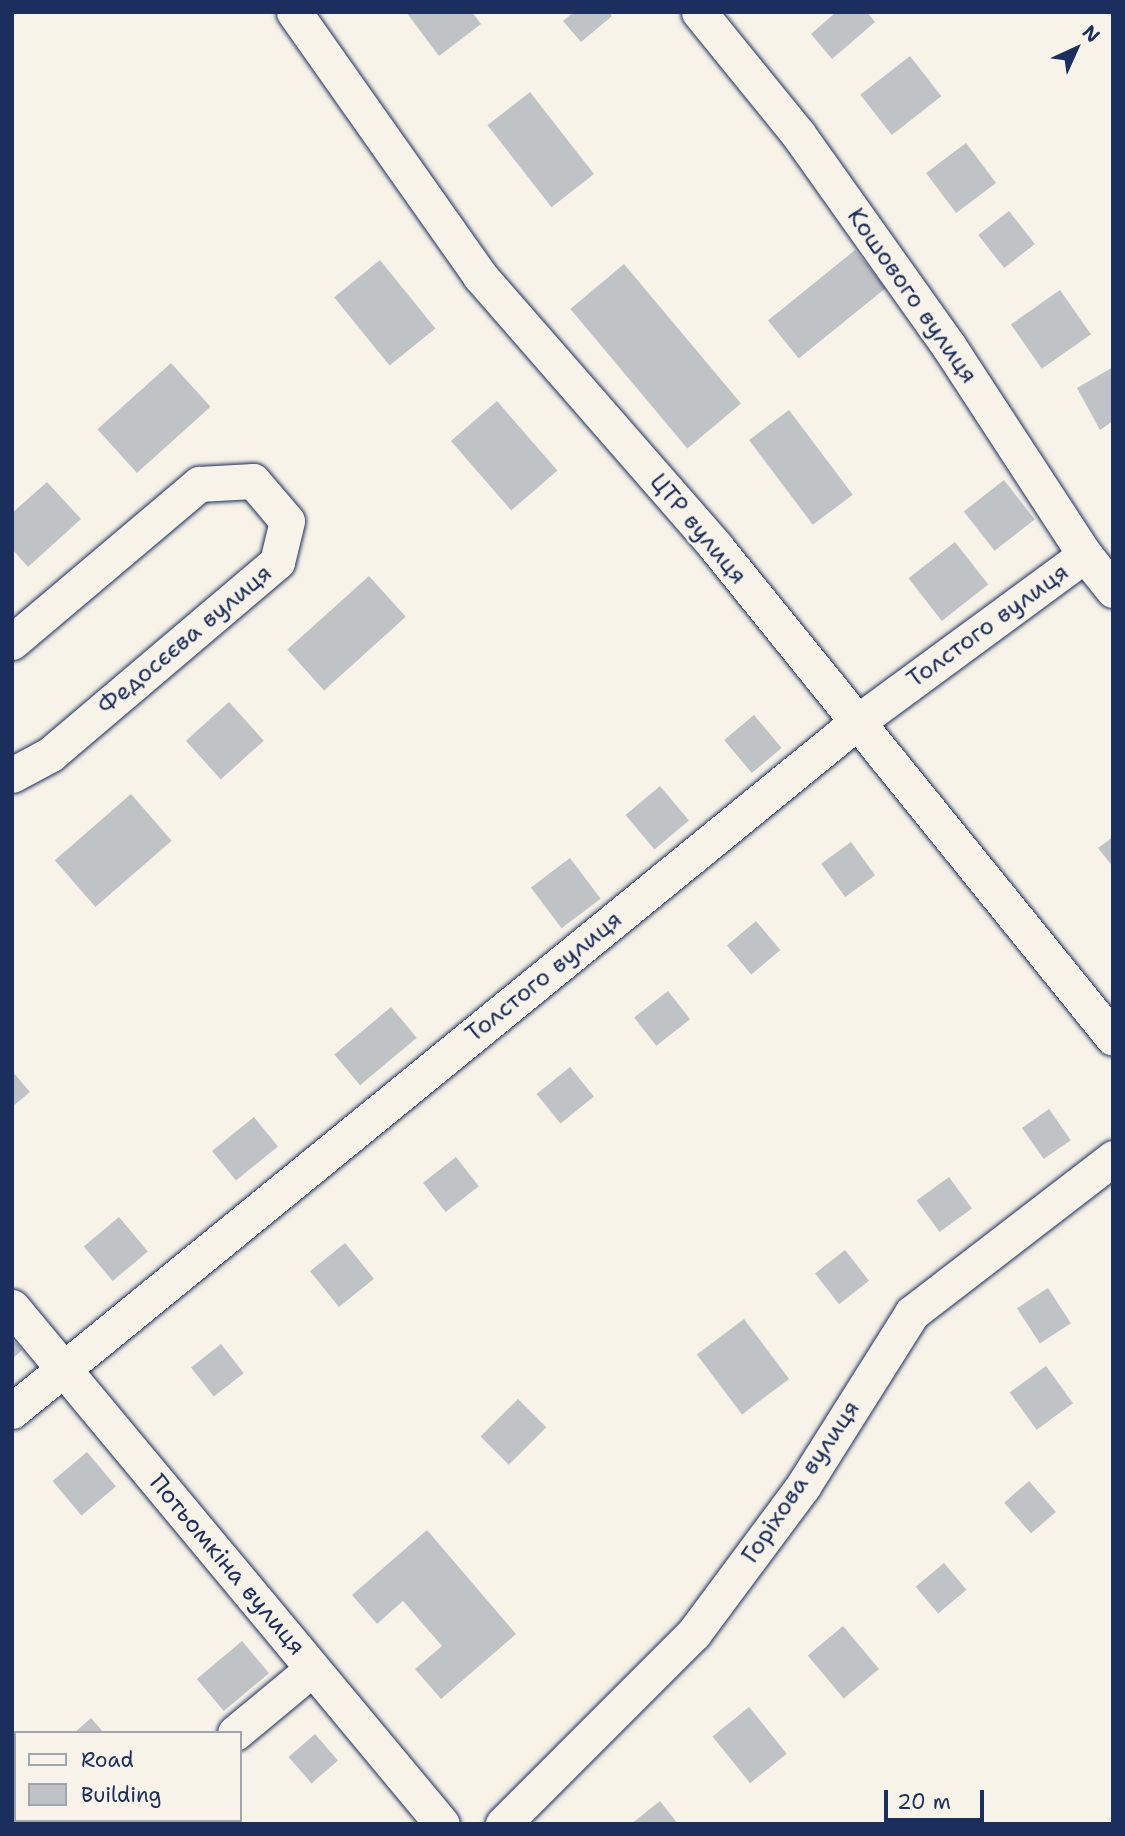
<!DOCTYPE html>
<meta charset="utf-8">
<style>
body{margin:0}
#map{position:relative;width:1125px;height:1836px;overflow:hidden;background:#f7f3e8;font-family:"Shantell Sans",sans-serif}
div>[style]{position:absolute}
[style*='--x']{left:calc(var(--x)*1px);top:calc(var(--y)*1px);width:calc(var(--w)*1px);rotate:calc(var(--a)*1deg)}
.building>*{inset:0;background:#c0c3c5;transform-origin:0 0}
.roads{filter:drop-shadow(0 0 2px #1b2f5e) drop-shadow(0 0 2px #1b2f5e)}
.minor>*{height:35px;margin:-17.5px;padding:0 17.5px;transform-origin:17.5px;border-radius:17.5px;background:#f7f3e8}
span{translate:-50% -50%;white-space:nowrap;text-align:center;line-height:1.15;-webkit-text-stroke:5px #f7f3e8;paint-order:stroke}
.street-label{font-size:24px;color:#1b2f5e}
.frame{position:absolute;inset:0;border:14px solid #1b2f5e;pointer-events:none}
.legend{position:absolute;left:14px;top:1731px;width:228px;height:91px;box-sizing:border-box;background:#f7f3e8;border:2px solid #9fa5b1;margin:0;padding:9px 12px;list-style:none;font-size:21px;color:#1b2f5e}
.legend li{display:flex;align-items:center;gap:14px;height:35px}
.legend b{width:35px;border:2px solid #9fa5b1}
.north{position:absolute;left:1041px;top:14px;width:70px;height:70px;-webkit-text-stroke:5px #f7f3e8;paint-order:stroke;rotate:45deg;font-size:19px;font-weight:700;line-height:28px;text-align:center;color:#1b2f5e}
.north::after{content:'';display:block;margin:auto;width:24px;height:32px;background:#1b2f5e;clip-path:polygon(50% 0,100% 100%,50% 72%,0 100%)}
.scale{position:absolute;left:884px;top:1790px;width:100px;height:32px;box-sizing:border-box;border:4px solid #1b2f5e;border-top:0;padding-left:9px;font-size:21px;line-height:24px;white-space:nowrap;color:#1b2f5e;-webkit-text-stroke:5px #f7f3e8;paint-order:stroke}
</style>
<div id="map">
<div class="building">
<div style="clip-path:polygon(406px 12px,472px 12px,481px 24px,439px 56px)"></div>
<div style="clip-path:polygon(574px 12px,609px 12px,612px 16px,581px 42px,563px 21px)"></div>
<div style="clip-path:polygon(836px 12px,867px 12px,875px 22px,832px 59px,811px 34px)"></div>
<div style="left:910px;top:56px;width:51px;height:63px;rotate:52deg"></div>
<div style="left:530px;top:92px;width:104px;height:54px;rotate:52deg"></div>
<div style="left:966px;top:143px;width:50px;height:50px;rotate:53deg"></div>
<div style="left:1009px;top:211px;width:42px;height:39px;rotate:52deg"></div>
<div style="left:855px;top:250px;width:49px;height:112px;rotate:51deg"></div>
<div style="left:380px;top:260px;width:88px;height:59px;rotate:51deg"></div>
<div style="left:624px;top:264px;width:182px;height:70px;rotate:50deg"></div>
<div style="left:1060px;top:290px;width:54px;height:60px;rotate:55deg"></div>
<div style="left:171px;top:363px;width:59px;height:99px;rotate:48deg"></div>
<div style="clip-path:polygon(1113px 367px,1113px 421px,1100px 430px,1077px 388px)"></div>
<div style="left:497px;top:401px;width:92px;height:61px;rotate:49deg"></div>
<div style="left:789px;top:410px;width:106px;height:50px;rotate:53deg"></div>
<div style="left:1004px;top:480px;width:50px;height:51px;rotate:52deg"></div>
<div style="clip-path:polygon(47px 482px,81px 519px,28px 567px,12px 549px,12px 513px)"></div>
<div style="left:955px;top:542px;width:54px;height:59px;rotate:52deg"></div>
<div style="left:369px;top:576px;width:55px;height:110px;rotate:48deg"></div>
<div style="left:229px;top:702px;width:52px;height:58px;rotate:48deg"></div>
<div style="left:754px;top:715px;width:43px;height:39px;rotate:50deg"></div>
<div style="left:660px;top:786px;width:45px;height:45px;rotate:50deg"></div>
<div style="left:131px;top:794px;width:62px;height:101px;rotate:49deg"></div>
<div style="clip-path:polygon(1113px 837px,1113px 867px,1098px 848px)"></div>
<div style="left:851px;top:842px;width:41px;height:37px;rotate:54deg"></div>
<div style="left:570px;top:858px;width:51px;height:49px;rotate:53deg"></div>
<div style="left:756px;top:921px;width:38px;height:38px;rotate:50deg"></div>
<div style="left:668px;top:991px;width:36px;height:43px;rotate:52deg"></div>
<div style="left:391px;top:1007px;width:40px;height:74px;rotate:50deg"></div>
<div style="left:570px;top:1067px;width:38px;height:43px;rotate:51deg"></div>
<div style="clip-path:polygon(12px 1071px,30px 1092px,12px 1107px)"></div>
<div style="left:1049px;top:1109px;width:38px;height:33px;rotate:55deg"></div>
<div style="left:254px;top:1117px;width:38px;height:54px;rotate:51deg"></div>
<div style="left:456px;top:1157px;width:37px;height:42px;rotate:52deg"></div>
<div style="left:949px;top:1177px;width:39px;height:40px;rotate:54deg"></div>
<div style="left:119px;top:1217px;width:45px;height:46px;rotate:50deg"></div>
<div style="left:345px;top:1243px;width:46px;height:45px;rotate:51deg"></div>
<div style="left:845px;top:1250px;width:39px;height:38px;rotate:52deg"></div>
<div style="left:1048px;top:1288px;width:42px;height:37px;rotate:57deg"></div>
<div style="left:744px;top:1319px;width:75px;height:59px;rotate:53deg"></div>
<div style="clip-path:polygon(12px 1339px,22px 1350px,12px 1359px)"></div>
<div style="left:221px;top:1344px;width:37px;height:38px;rotate:52deg"></div>
<div style="left:1046px;top:1366px;width:46px;height:45px;rotate:54deg"></div>
<div style="left:518px;top:1399px;width:40px;height:53px;rotate:45deg"></div>
<div style="left:87px;top:1452px;width:45px;height:45px;rotate:50deg"></div>
<div style="left:1029px;top:1481px;width:41px;height:33px;rotate:49deg"></div>
<div style="clip-path:polygon(427px 1530px,516px 1634px,441px 1699px,415px 1669px,442px 1646px,403px 1601px,377px 1624px,352px 1595px)"></div>
<div style="left:944px;top:1563px;width:35px;height:37px;rotate:50deg"></div>
<div style="left:843px;top:1626px;width:56px;height:46px;rotate:50deg"></div>
<div style="left:242px;top:1641px;width:42px;height:59px;rotate:50deg"></div>
<div style="left:749px;top:1707px;width:60px;height:47px;rotate:51deg"></div>
<div style="clip-path:polygon(91px 1718px,104px 1733px,74px 1733px)"></div>
<div style="left:315px;top:1734px;width:35px;height:35px;rotate:49deg"></div>
<div style="clip-path:polygon(660px 1801px,678px 1824px,631px 1824px)"></div>
<div style="left:18px;top:1820px;width:59px;height:5px"></div>
</div>
<div class="roads">
<div class="minor">
<div style="--x:294;--y:12;--w:323;--a:54.8"></div>
<div style="--x:480;--y:276;--w:359;--a:48.9"></div>
<div style="--x:716;--y:547;--w:631;--a:51.04"></div>
<div style="--x:699;--y:12;--w:157;--a:50.9"></div>
<div style="--x:798;--y:134;--w:259;--a:54.6"></div>
<div style="--x:948;--y:345;--w:251;--a:56.9"></div>
<div style="--x:1085;--y:555;--w:45;--a:51.3"></div>
<div style="--x:12;--y:642;--w:245;--a:-40.2"></div>
<div style="--x:199;--y:484;--w:54;--a:-3.2"></div>
<div style="--x:253;--y:481;--w:52;--a:49.6"></div>
<div style="--x:287;--y:521;--w:42;--a:103.7"></div>
<div style="--x:277;--y:562;--w:297;--a:139.7"></div>
<div style="--x:51;--y:754;--w:44;--a:151.7"></div>
<div style="--x:12;--y:1307;--w:672;--a:50.25"></div>
<div style="--x:12;--y:1411;--w:1089;--a:-39.19"></div>
<div style="--x:856;--y:723;--w:284;--a:-36.3"></div>
<div style="--x:235;--y:1733;--w:100;--a:-39.7"></div>
<div style="--x:125;--y:1824;--w:6;--a:-45"></div>
<div style="--x:503;--y:1824;--w:270;--a:-45"></div>
<div style="--x:694;--y:1633;--w:183;--a:-53.4"></div>
<div style="--x:803;--y:1486;--w:204;--a:-57.8"></div>
<div style="--x:912;--y:1313;--w:254;--a:-37.6"></div>
</div>
</div>
<div class="street-label">
<span style="left:912px;top:296px;rotate:55deg">Кошового вулиця</span>
<span style="left:698px;top:529px;rotate:50deg">ЦТР вулиця</span>
<span style="left:988px;top:626px;rotate:-36deg">Толстого вулиця</span>
<span style="left:185px;top:640px;rotate:-40deg">Федосєєва вулиця</span>
<span style="left:544px;top:977px;rotate:-39deg">Толстого вулиця</span>
<span style="left:801px;top:1482px;rotate:-56deg">Горіхова вулиця</span>
<span style="left:227px;top:1565px;rotate:50deg">Потьомкіна вулиця</span>
</div>
<div class="frame"></div>
<ul class="legend">
<li><b style="height:9px;background:#f7f3e8"></b>Road</li>
<li><b style="height:19px;background:#c0c3c5"></b>Building</li>
</ul>
<div class="north">N</div>
<div class="scale">20 m</div>
</div>
